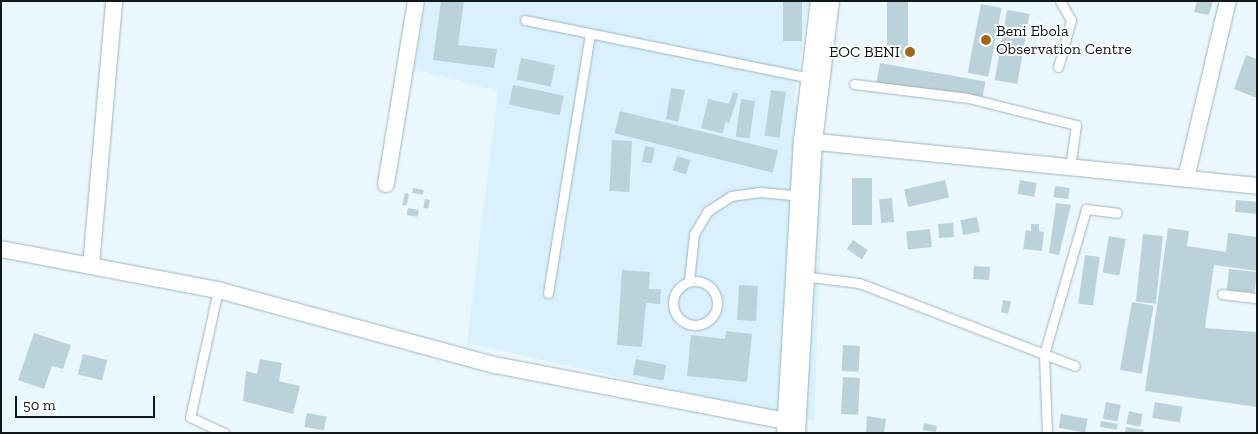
<!DOCTYPE html>
<style>
body{margin:0}
#map{position:relative;width:1258px;height:434px;overflow:hidden;background:#eaf7fd;font-family:"Zilla Slab",serif}
div>[style]{position:absolute}
[style*='--x']{left:calc(var(--x)*1px);top:calc(var(--y)*1px);width:calc(var(--w)*1px);rotate:calc(var(--a)*1deg)}
.built>*{inset:0;background:#d8f1fc}
.building>*{inset:0;background:#bcd2db;transform-origin:0 0}
.roads{filter:drop-shadow(0 0 1px #9eb4bd) drop-shadow(0 0 1px #9eb4bd)}
.service>*{height:9px;margin:-4.5px;padding:0 4.5px;transform-origin:4.5px;border-radius:4.5px;background:#fff}
.service>.ring{margin:-4.5px;padding:0;box-sizing:content-box;background:none;border:9px solid #fff;border-radius:50%}
.minor>*{height:16px;margin:-8px;padding:0 8px;transform-origin:8px;border-radius:8px;background:#fff}
.trunk>*{height:28px;margin:-14px;padding:0 14px;transform-origin:14px;border-radius:14px;background:#fff}
.dots>*{width:14px;height:14px;translate:-50% -50%;box-sizing:border-box;border:2px solid #fff;border-radius:50%}
span{translate:-50% -50%;white-space:nowrap;text-align:center;line-height:1.15;-webkit-text-stroke:4px #fff;paint-order:stroke}
.poi-label{font-size:16px;color:#10181b}
.left{translate:0 -50%;text-align:left}
.right{translate:-100% -50%;text-align:right}
.frame{position:absolute;inset:0;border:2px solid #10181b;pointer-events:none}
.scale{position:absolute;left:15px;top:396px;width:140px;height:22px;box-sizing:border-box;border:2px solid #10181b;border-top:0;padding-left:6px;font-size:15px;line-height:18px;white-space:nowrap;color:#10181b;-webkit-text-stroke:4px #fff;paint-order:stroke}
</style>
<div id="map">
<div class="built">
<div style="clip-path:polygon(426px 1px,809px 1px,794px 100px,824px 150px,814px 421px,467px 343px,498px 91px,414px 69px)"></div>
</div>
<div class="building">
<div style="clip-path:polygon(441px 1px,464px 1px,458px 45px,497px 49px,494px 68px,433px 60px)"></div>
<div style="left:783px;top:1px;width:19px;height:40px"></div>
<div style="left:887px;top:1px;width:21px;height:57px"></div>
<div style="clip-path:polygon(1197px 1px,1213px 1px,1209px 15px,1194px 12px)"></div>
<div style="left:981px;top:4px;width:21px;height:70px;rotate:11deg"></div>
<div style="left:1007px;top:10px;width:23px;height:71px;rotate:10deg"></div>
<div style="clip-path:polygon(1246px 55px,1257px 59px,1257px 98px,1234px 89px)"></div>
<div style="left:521px;top:58px;width:35px;height:22px;rotate:12deg"></div>
<div style="left:880px;top:63px;width:107px;height:23px;rotate:10deg"></div>
<div style="left:513px;top:85px;width:52px;height:20px;rotate:12deg"></div>
<div style="clip-path:polygon(671px 88px,685px 90px,678px 122px,666px 119px)"></div>
<div style="left:771px;top:90px;width:15px;height:46px;rotate:8deg"></div>
<div style="left:733px;top:92px;width:6px;height:30px;rotate:18deg"></div>
<div style="left:708px;top:99px;width:22px;height:30px;rotate:13deg"></div>
<div style="left:741px;top:99px;width:14px;height:38px;rotate:8deg"></div>
<div style="left:620px;top:111px;width:163px;height:23px;rotate:14deg"></div>
<div style="left:612px;top:140px;width:20px;height:51px;rotate:3deg"></div>
<div style="left:645px;top:146px;width:10px;height:16px;rotate:11deg"></div>
<div style="left:677px;top:156px;width:14px;height:15px;rotate:17deg"></div>
<div style="left:852px;top:178px;width:20px;height:47px"></div>
<div style="left:945px;top:180px;width:18px;height:42px;rotate:77deg"></div>
<div style="left:1020px;top:180px;width:17px;height:14px;rotate:10deg"></div>
<div style="left:1055px;top:186px;width:15px;height:11px;rotate:8deg"></div>
<div style="left:413px;top:188px;width:11px;height:5px;rotate:10deg"></div>
<div style="clip-path:polygon(405px 193px,409px 194px,407px 205px,402px 205px)"></div>
<div style="left:892px;top:198px;width:24px;height:13px;rotate:85deg"></div>
<div style="left:425px;top:199px;width:5px;height:9px;rotate:11deg"></div>
<div style="left:1236px;top:200px;width:21px;height:12px;rotate:5deg"></div>
<div style="clip-path:polygon(1056px 203px,1071px 205px,1059px 255px,1049px 253px)"></div>
<div style="left:408px;top:208px;width:11px;height:7px;rotate:10deg"></div>
<div style="left:977px;top:217px;width:15px;height:17px;rotate:79deg"></div>
<div style="left:953px;top:223px;width:14px;height:15px;rotate:86deg"></div>
<div style="clip-path:polygon(1031px 224px,1039px 224px,1039px 231px,1044px 232px,1042px 251px,1023px 249px,1026px 230px,1031px 231px)"></div>
<div style="clip-path:polygon(1168px 228px,1189px 231px,1187px 246px,1226px 252px,1228px 233px,1257px 237px,1257px 271px,1214px 265px,1205px 328px,1257px 332px,1257px 407px,1145px 391px)"></div>
<div style="left:930px;top:229px;width:18px;height:24px;rotate:84deg"></div>
<div style="left:1143px;top:234px;width:20px;height:68px;rotate:6deg"></div>
<div style="left:1109px;top:236px;width:17px;height:37px;rotate:10deg"></div>
<div style="left:853px;top:240px;width:18px;height:11px;rotate:34deg"></div>
<div style="left:1085px;top:255px;width:15px;height:49px;rotate:8deg"></div>
<div style="left:974px;top:266px;width:16px;height:13px;rotate:4deg"></div>
<div style="left:1229px;top:269px;width:28px;height:21px;rotate:6deg"></div>
<div style="clip-path:polygon(622px 270px,650px 272px,649px 289px,661px 289px,660px 304px,646px 303px,642px 347px,617px 345px)"></div>
<div style="left:739px;top:285px;width:19px;height:35px;rotate:3deg"></div>
<div style="clip-path:polygon(1003px 300px,1011px 301px,1008px 314px,1001px 312px)"></div>
<div style="left:1132px;top:302px;width:22px;height:69px;rotate:10deg"></div>
<div style="clip-path:polygon(726px 331px,752px 334px,747px 382px,687px 376px,691px 335px,725px 339px)"></div>
<div style="clip-path:polygon(34px 333px,71px 345px,63px 369px,52px 366px,44px 389px,18px 380px)"></div>
<div style="left:843px;top:345px;width:17px;height:26px;rotate:3deg"></div>
<div style="left:83px;top:354px;width:25px;height:21px;rotate:14deg"></div>
<div style="clip-path:polygon(260px 359px,282px 363px,279px 381px,300px 386px,293px 414px,243px 401px,246px 371px,257px 374px)"></div>
<div style="left:636px;top:359px;width:31px;height:16px;rotate:11deg"></div>
<div style="left:843px;top:377px;width:17px;height:37px;rotate:3deg"></div>
<div style="left:1106px;top:402px;width:15px;height:17px;rotate:11deg"></div>
<div style="left:1155px;top:402px;width:28px;height:16px;rotate:10deg"></div>
<div style="left:1129px;top:411px;width:14px;height:13px;rotate:12deg"></div>
<div style="left:307px;top:413px;width:20px;height:14px;rotate:11deg"></div>
<div style="left:1061px;top:414px;width:27px;height:14px;rotate:10deg"></div>
<div style="clip-path:polygon(867px 416px,886px 419px,884px 433px,866px 433px)"></div>
<div style="left:1101px;top:421px;width:17px;height:6px;rotate:10deg"></div>
<div style="clip-path:polygon(924px 423px,937px 426px,936px 432px,923px 430px)"></div>
<div style="clip-path:polygon(1126px 427px,1144px 430px,1143px 433px,1125px 433px)"></div>
</div>
<div class="roads">
<div class="service">
<div style="--x:525;--y:20;--w:295;--a:11.5"></div>
<div style="--x:1058;--y:67;--w:49;--a:-74.5"></div>
<div style="--x:1071;--y:20;--w:22;--a:-120"></div>
<div style="--x:854;--y:84;--w:115;--a:7"></div>
<div style="--x:968;--y:98;--w:111;--a:14"></div>
<div style="--x:1076;--y:125;--w:42;--a:98.1"></div>
<div style="--x:802;--y:276;--w:57;--a:7"></div>
<div style="--x:859;--y:283;--w:231;--a:21"></div>
<div style="--x:689;--y:281;--w:47;--a:-83.9"></div>
<div style="--x:694;--y:234;--w:27;--a:-59"></div>
<div style="--x:708;--y:211;--w:27;--a:-33"></div>
<div style="--x:731;--y:196;--w:29;--a:-8"></div>
<div style="--x:760;--y:192;--w:43;--a:5.3"></div>
<div class="ring" style="left:673px;top:281px;width:35px;height:35px"></div>
<div style="--x:218;--y:290;--w:130;--a:102.4"></div>
<div style="--x:190;--y:417;--w:38;--a:25"></div>
<div style="--x:548;--y:293;--w:263;--a:-80.8"></div>
<div style="--x:1222;--y:294;--w:35;--a:7"></div>
<div style="--x:1047;--y:433;--w:79;--a:-92.2"></div>
<div style="--x:1044;--y:354;--w:151;--a:-73.8"></div>
<div style="--x:1086;--y:209;--w:31;--a:7"></div>
</div>
<div class="minor">
<div style="--x:808;--y:141;--w:451;--a:5.7"></div>
<div style="--x:1186;--y:178;--w:182;--a:-76.7"></div>
<div style="--x:386;--y:184;--w:185;--a:-80.7"></div>
<div style="--x:1;--y:249;--w:221;--a:10.7"></div>
<div style="--x:218;--y:290;--w:287;--a:15.2"></div>
<div style="--x:495;--y:365;--w:302;--a:10.9"></div>
<div style="--x:91;--y:266;--w:266;--a:-85"></div>
</div>
<div class="trunk">
<div style="--x:791;--y:433;--w:292;--a:-86.7"></div>
<div style="--x:808;--y:141;--w:141;--a:-83.1"></div>
</div>
</div>
<div class="dots">
<div style="left:986px;top:40px;background:#9a671c"></div>
<div style="left:910px;top:52px;background:#9a671c"></div>
</div>
<div class="poi-label">
<span class="left" style="left:996px;top:40px">Beni Ebola<br>Observation Centre</span>
<span class="right" style="left:900px;top:52px">EOC BENI</span>
</div>
<div class="frame"></div>
<div class="scale">50 m</div>
</div>
